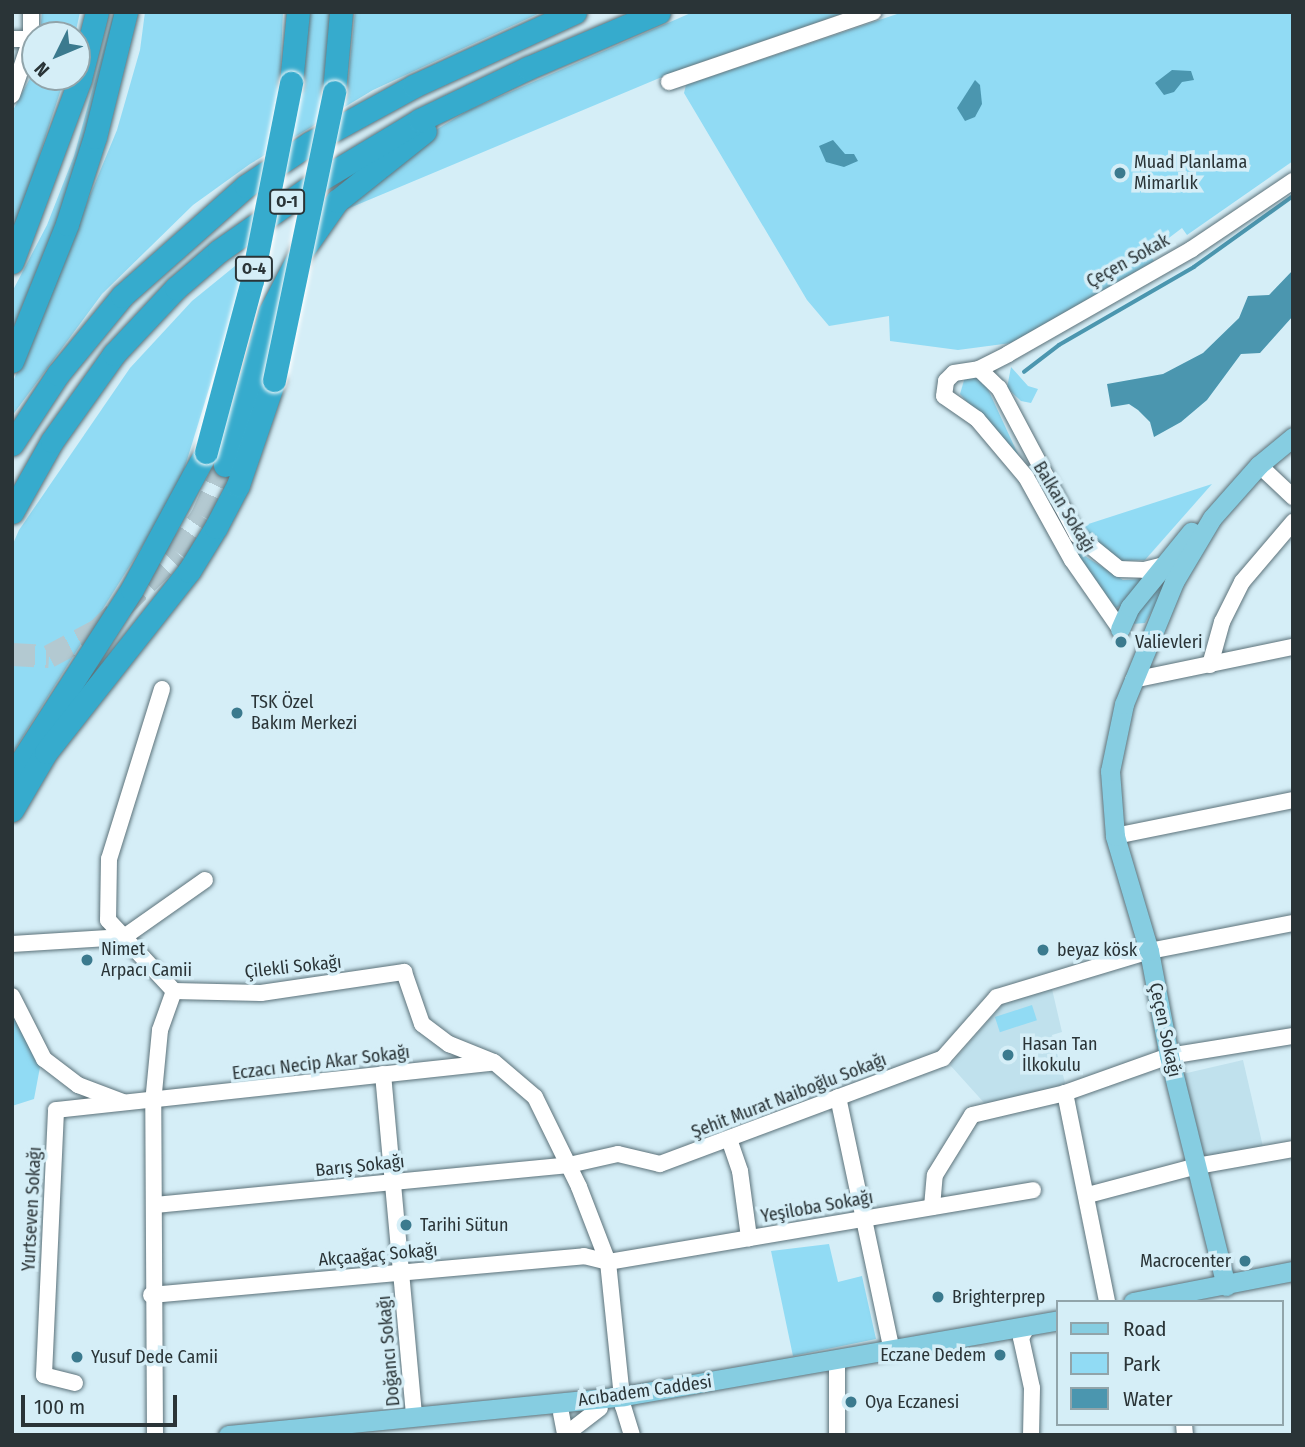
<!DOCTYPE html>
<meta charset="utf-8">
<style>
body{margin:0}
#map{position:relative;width:1305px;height:1447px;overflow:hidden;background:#d5eef7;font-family:"Fira Sans Condensed",sans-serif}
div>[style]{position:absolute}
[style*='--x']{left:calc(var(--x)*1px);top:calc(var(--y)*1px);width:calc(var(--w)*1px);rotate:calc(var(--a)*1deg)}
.built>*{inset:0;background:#c0e1ed;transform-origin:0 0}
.green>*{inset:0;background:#91dbf4;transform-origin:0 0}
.water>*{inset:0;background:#4b96af}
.stream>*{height:3.5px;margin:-1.75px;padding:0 1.75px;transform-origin:1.75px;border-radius:1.75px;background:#4b96af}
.highway-tunnel>*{height:23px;margin-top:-11.5px;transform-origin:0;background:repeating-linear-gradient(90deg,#b3c9d1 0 23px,transparent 0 34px)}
.roads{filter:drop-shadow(0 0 2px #5c727a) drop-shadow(0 0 2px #5c727a)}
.minor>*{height:16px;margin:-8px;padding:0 8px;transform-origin:8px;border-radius:8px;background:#fff}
.major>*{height:19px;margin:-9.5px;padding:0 9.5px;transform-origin:9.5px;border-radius:9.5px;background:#86cde1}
.highway>*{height:23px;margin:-11.5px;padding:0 11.5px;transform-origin:11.5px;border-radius:11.5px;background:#36abcd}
.bridges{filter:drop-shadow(0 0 2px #fff) drop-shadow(0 0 2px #fff)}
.highway-bridge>*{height:23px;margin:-11.5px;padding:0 11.5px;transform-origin:11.5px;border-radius:11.5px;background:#36abcd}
.dots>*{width:19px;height:19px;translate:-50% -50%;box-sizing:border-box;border:4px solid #d5eef7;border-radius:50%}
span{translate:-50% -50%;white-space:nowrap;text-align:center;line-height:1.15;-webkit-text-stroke:7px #d5eef7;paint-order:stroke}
.shield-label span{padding:2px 5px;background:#d5eef7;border:2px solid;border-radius:5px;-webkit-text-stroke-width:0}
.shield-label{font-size:16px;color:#2a3437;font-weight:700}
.poi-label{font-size:18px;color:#2a3437}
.left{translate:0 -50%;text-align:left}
.right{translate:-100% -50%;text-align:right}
.street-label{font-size:18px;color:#2a3437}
.frame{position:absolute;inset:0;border:14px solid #2a3437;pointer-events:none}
.legend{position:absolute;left:1056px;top:1300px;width:228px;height:126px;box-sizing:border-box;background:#d5eef7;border:2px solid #91a4aa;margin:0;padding:9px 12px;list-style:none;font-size:21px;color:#2a3437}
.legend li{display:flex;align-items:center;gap:14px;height:35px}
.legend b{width:35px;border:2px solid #91a4aa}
.north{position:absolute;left:21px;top:21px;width:70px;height:70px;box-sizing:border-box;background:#d5eef7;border:2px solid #91a4aa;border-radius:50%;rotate:227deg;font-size:19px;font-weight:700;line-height:28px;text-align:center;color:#2a3437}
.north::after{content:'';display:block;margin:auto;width:24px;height:32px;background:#3b7a8e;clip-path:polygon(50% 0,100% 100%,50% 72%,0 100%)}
.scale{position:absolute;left:21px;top:1395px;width:156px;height:32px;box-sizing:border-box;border:4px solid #2a3437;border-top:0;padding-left:9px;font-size:21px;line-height:24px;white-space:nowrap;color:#2a3437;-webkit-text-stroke:5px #d5eef7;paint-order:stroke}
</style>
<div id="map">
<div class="built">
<div style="clip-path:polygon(1052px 989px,1062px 1032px,1052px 1035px,1066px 1086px,987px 1106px,950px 1065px,1006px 1000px)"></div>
<div style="left:1243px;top:1060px;width:91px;height:62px;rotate:77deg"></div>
</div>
<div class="green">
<div style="clip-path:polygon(42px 12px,80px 12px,75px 35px,40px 35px)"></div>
<div style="clip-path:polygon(114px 12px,120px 12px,83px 158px,12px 331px,12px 292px,47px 225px,74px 156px)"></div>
<div style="clip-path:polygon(145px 12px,283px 12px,280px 81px,305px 61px,309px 12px,331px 12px,342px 95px,347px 92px,355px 12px,542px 12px,373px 90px,250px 164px,193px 205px,102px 294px,12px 416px,12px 384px,117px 130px,140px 50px)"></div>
<div style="clip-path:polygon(693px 12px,847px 12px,681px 69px,340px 212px,429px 134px,469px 110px)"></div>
<div style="clip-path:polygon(903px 12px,1293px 12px,1293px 161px,1187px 235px,1182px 228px,1149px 253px,1154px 261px,1011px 343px,958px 350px,890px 341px,889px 316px,829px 326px,807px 300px,684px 93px,686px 85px)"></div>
<div style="clip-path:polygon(35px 69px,35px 77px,65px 77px,12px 239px,12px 112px)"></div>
<div style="clip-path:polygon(251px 253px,178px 489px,12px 754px,12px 546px,19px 530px,130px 368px,192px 301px)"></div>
<div style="clip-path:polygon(1011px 367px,1028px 386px,1038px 389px,1031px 403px,1021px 401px,1007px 388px)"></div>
<div style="clip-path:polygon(965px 377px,980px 377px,986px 385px,1023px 465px,960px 394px)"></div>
<div style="clip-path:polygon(1212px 484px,1145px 560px,1118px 561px,1076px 528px)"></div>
<div style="clip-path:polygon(1195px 535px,1145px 623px,1132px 624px,1128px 617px)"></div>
<div style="clip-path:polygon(1080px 553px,1123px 580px,1146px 579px,1121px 606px,1109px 610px,1077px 556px)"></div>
<div style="clip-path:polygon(12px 999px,43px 1051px,34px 1099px,12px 1106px)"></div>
<div style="left:1032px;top:1005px;width:16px;height:39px;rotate:72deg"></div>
<div style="clip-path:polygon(829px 1244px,838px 1282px,862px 1276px,876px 1339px,793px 1356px,771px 1251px)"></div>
</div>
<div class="water">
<div style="clip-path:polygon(1172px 70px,1191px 71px,1194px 80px,1182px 82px,1174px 92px,1164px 95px,1155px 83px)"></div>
<div style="clip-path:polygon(975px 80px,980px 85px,982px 104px,975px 117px,965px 121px,957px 108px)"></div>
<div style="clip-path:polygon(833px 140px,845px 154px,854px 154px,858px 161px,844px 167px,826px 162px,819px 146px)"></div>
<div style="clip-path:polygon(1293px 270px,1293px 316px,1260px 353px,1241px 354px,1207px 400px,1181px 422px,1154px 437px,1150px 422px,1138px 410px,1129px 404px,1111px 407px,1107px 384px,1163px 374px,1203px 353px,1239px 318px,1248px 296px,1269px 295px)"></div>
</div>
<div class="stream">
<div style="--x:1024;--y:372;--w:44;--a:-37.6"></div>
<div style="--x:1059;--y:345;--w:156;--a:-30"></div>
<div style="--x:1194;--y:267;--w:122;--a:-35.6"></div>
</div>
<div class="highway-tunnel">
<div style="--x:12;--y:654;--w:37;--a:3"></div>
<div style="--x:49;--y:656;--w:55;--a:-28"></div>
<div style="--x:98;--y:630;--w:111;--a:-44.6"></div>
<div style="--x:177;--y:552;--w:44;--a:-55.2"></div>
<div style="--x:202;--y:516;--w:56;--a:-65.7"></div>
</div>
<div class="roads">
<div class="minor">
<div style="--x:12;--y:39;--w:19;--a:0"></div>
<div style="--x:669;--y:82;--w:216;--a:-18.9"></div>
<div style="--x:12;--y:95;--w:59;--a:-71.3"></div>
<div style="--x:31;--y:39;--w:27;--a:-90"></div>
<div style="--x:979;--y:369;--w:28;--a:44"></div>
<div style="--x:999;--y:388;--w:166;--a:62"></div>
<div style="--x:1077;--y:535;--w:54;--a:39"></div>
<div style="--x:1119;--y:569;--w:25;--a:2"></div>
<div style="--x:1144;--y:570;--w:25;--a:-14"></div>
<div style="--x:1259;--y:465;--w:47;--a:43.3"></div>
<div style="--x:1120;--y:629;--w:84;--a:-124.8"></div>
<div style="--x:1072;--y:560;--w:95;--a:-119"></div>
<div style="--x:1026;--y:477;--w:76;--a:-130.2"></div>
<div style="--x:977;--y:419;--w:40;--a:-145.1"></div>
<div style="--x:944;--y:396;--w:15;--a:-82"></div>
<div style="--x:946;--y:381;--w:11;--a:-45"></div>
<div style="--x:954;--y:373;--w:25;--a:-9"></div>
<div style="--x:979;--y:369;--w:33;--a:-27"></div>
<div style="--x:1008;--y:354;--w:212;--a:-29.7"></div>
<div style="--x:1192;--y:249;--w:122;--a:-34"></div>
<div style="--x:1210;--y:665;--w:45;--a:-74.4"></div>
<div style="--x:1222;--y:622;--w:45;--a:-63.4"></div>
<div style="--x:1242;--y:582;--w:79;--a:-49.6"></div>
<div style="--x:1133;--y:680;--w:163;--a:-11.7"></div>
<div style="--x:162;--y:689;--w:178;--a:107.3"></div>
<div style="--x:109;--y:859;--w:61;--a:90.9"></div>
<div style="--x:108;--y:920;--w:97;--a:47.1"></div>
<div style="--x:174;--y:991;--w:87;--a:1.3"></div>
<div style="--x:261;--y:993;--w:145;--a:-8.4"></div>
<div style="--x:404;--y:972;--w:55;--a:70.9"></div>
<div style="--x:422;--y:1024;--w:34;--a:37"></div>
<div style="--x:449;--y:1044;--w:48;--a:21.8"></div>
<div style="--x:494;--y:1062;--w:54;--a:40.5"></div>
<div style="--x:535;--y:1097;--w:100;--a:63.9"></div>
<div style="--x:579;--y:1187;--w:80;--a:68.9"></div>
<div style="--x:608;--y:1262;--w:145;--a:84.1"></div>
<div style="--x:623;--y:1406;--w:30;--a:73"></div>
<div style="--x:1115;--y:836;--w:182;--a:-11.4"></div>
<div style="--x:124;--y:937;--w:99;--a:-35.1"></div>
<div style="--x:12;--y:944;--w:112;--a:-3.6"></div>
<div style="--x:12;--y:996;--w:71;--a:63.1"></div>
<div style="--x:44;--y:1059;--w:43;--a:37.4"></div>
<div style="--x:78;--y:1085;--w:48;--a:20.7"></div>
<div style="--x:383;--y:1074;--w:342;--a:84.8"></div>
<div style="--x:1065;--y:1093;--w:213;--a:78.6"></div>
<div style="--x:838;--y:1097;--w:261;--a:78"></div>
<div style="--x:729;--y:1139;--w:34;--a:71"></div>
<div style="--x:740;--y:1171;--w:68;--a:82.3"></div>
<div style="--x:1088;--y:1195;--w:113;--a:-14.9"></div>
<div style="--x:1197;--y:1166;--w:97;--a:-10"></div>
<div style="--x:155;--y:1205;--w:416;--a:-5.5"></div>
<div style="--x:569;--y:1165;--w:50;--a:-12.7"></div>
<div style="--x:618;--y:1154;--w:43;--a:13.4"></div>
<div style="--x:660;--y:1164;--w:302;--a:-20.5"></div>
<div style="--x:943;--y:1058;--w:81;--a:-48.5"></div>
<div style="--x:997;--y:997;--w:159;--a:-16.8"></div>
<div style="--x:1149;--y:951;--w:147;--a:-11"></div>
<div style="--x:932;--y:1207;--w:32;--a:-85"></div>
<div style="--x:935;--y:1175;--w:70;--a:-58.3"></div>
<div style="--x:972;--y:1115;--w:96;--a:-13.3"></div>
<div style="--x:1065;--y:1093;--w:110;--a:-19.6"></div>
<div style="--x:1169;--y:1056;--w:126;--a:-9.2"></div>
<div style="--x:151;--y:1295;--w:435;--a:-5.1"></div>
<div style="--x:584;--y:1256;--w:25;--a:14"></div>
<div style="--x:608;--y:1262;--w:431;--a:-9.6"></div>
<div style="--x:1026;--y:1329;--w:10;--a:119"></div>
<div style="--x:1021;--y:1338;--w:51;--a:77.6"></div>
<div style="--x:1032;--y:1388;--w:47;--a:91.2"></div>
<div style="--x:837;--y:1362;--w:73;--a:90"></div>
<div style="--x:75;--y:1383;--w:32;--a:-166"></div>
<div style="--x:44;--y:1375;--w:265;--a:-87.4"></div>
<div style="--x:56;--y:1110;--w:439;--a:-6.2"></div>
<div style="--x:561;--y:1413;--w:21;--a:79"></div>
<div style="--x:1184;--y:1424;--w:11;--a:85"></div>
<div style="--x:155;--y:1435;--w:332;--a:-90.3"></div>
<div style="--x:153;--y:1103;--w:73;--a:-84.5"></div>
<div style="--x:160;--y:1030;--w:41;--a:-70.3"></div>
<div style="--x:565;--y:1435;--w:44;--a:-37.6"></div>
</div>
<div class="major">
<div style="--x:1120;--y:629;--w:24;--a:-66"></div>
<div style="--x:1130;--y:607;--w:97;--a:-50.9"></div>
<div style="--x:1226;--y:1286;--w:237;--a:-103.9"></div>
<div style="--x:1169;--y:1056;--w:107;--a:-100.8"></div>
<div style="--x:1149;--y:951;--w:120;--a:-106.5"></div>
<div style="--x:1115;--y:836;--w:65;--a:-94.4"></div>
<div style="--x:1110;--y:771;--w:68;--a:-78.2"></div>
<div style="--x:1124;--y:704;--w:132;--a:-67.7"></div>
<div style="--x:1174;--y:582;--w:74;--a:-59.3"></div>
<div style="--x:1212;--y:518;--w:71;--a:-48.4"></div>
<div style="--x:1259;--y:465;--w:44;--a:-39.5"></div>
<div style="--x:1133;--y:1302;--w:163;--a:-11"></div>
<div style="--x:228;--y:1435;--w:398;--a:-5.6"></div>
<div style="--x:624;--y:1396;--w:441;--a:-9.9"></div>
</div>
<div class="highway">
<div style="--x:291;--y:83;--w:71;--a:-84.4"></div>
<div style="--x:334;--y:92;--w:80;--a:-85"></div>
<div style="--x:12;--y:262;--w:195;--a:-69.6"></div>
<div style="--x:80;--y:79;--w:69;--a:-75.8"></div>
<div style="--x:12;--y:361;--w:148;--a:-68.1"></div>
<div style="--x:67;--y:224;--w:91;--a:-72.2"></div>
<div style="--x:95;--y:137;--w:129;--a:-76.1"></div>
<div style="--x:12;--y:444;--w:84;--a:-56.7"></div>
<div style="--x:58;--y:374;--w:101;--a:-50.6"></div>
<div style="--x:122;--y:296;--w:166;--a:-41.6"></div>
<div style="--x:246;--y:186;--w:77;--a:-33.9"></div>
<div style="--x:310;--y:143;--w:119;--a:-28.7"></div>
<div style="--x:414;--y:86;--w:177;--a:-24.7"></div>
<div style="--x:225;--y:465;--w:159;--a:-73.6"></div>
<div style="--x:270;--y:312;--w:65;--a:-62.7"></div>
<div style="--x:300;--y:254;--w:65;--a:-55.1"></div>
<div style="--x:337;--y:201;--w:112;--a:-38.5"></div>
<div style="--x:12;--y:512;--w:81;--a:-60.6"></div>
<div style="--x:52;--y:441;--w:107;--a:-54.5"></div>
<div style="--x:114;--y:354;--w:91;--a:-46.8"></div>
<div style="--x:176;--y:288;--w:57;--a:-40.7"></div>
<div style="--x:219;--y:251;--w:123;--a:-35.1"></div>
<div style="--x:320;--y:180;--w:117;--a:-31"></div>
<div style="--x:420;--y:120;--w:120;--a:-25.7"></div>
<div style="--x:528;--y:68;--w:142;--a:-23.1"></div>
<div style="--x:12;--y:776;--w:222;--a:-57.3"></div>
<div style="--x:132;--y:589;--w:156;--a:-61.6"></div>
<div style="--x:12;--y:810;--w:67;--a:-59.6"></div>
<div style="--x:46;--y:752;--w:231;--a:-51.7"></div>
<div style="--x:189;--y:571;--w:52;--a:-58.5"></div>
<div style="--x:216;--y:527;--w:47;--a:-62.4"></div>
<div style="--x:238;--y:485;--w:111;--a:-71.1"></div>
</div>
</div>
<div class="bridges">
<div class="highway-bridge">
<div style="--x:274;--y:380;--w:294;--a:-78.2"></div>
<div style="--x:206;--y:452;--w:178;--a:-75"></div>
<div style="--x:252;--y:280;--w:201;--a:-78.8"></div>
</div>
</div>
<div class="dots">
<div style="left:1120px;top:173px;background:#3b7a8e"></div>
<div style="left:1121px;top:642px;background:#3b7a8e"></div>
<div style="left:237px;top:713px;background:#3b7a8e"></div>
<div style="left:1043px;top:950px;background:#3b7a8e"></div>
<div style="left:87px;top:960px;background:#3b7a8e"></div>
<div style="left:1008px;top:1055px;background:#3b7a8e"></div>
<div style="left:406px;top:1225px;background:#3b7a8e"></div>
<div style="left:1245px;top:1261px;background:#3b7a8e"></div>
<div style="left:938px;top:1297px;background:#3b7a8e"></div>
<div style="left:1000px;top:1355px;background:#3b7a8e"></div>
<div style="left:77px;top:1357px;background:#3b7a8e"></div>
<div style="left:851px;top:1402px;background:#3b7a8e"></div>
</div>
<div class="shield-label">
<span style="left:287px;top:202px">O-1</span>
<span style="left:254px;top:269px">O-4</span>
</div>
<div class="poi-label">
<span class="left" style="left:1134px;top:173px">Muad Planlama<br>Mimarlık</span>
<span class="left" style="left:1135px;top:642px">Valievleri</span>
<span class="left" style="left:251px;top:713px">TSK Özel<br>Bakım Merkezi</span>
<span class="left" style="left:101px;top:960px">Nimet<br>Arpacı Camii</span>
<span class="left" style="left:1057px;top:950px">beyaz kösk</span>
<span class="left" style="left:1022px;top:1055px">Hasan Tan<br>İlkokulu</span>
<span class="left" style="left:420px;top:1225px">Tarihi Sütun</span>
<span class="right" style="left:1231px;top:1261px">Macrocenter</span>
<span class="left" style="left:952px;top:1297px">Brighterprep</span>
<span class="right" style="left:986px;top:1355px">Eczane Dedem</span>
<span class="left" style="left:91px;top:1357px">Yusuf Dede Camii</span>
<span class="left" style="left:865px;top:1402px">Oya Eczanesi</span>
</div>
<div class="street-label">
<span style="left:1128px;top:261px;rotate:-29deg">Çeçen Sokak</span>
<span style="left:1064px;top:507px;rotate:59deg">Balkan Sokağı</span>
<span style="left:293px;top:967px;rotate:-6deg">Çilekli Sokağı</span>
<span style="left:1165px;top:1030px;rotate:78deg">Çeçen Sokağı</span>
<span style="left:321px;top:1063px;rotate:-7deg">Eczacı Necip Akar Sokağı</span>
<span style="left:789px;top:1096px;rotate:-21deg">Şehit Murat Naiboğlu Sokağı</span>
<span style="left:360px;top:1166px;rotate:-6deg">Barış Sokağı</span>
<span style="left:817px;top:1207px;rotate:-10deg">Yeşiloba Sokağı</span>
<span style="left:32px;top:1209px;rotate:-87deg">Yurtseven Sokağı</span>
<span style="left:378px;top:1255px;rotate:-5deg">Akçaağaç Sokağı</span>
<span style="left:389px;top:1351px;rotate:-95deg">Doğancı Sokağı</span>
<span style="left:645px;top:1391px;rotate:-8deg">Acıbadem Caddesi</span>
</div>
<div class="frame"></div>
<ul class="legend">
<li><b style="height:9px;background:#86cde1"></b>Road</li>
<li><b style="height:19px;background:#91dbf4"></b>Park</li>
<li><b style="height:19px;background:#4b96af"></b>Water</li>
</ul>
<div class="north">N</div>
<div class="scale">100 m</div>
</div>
